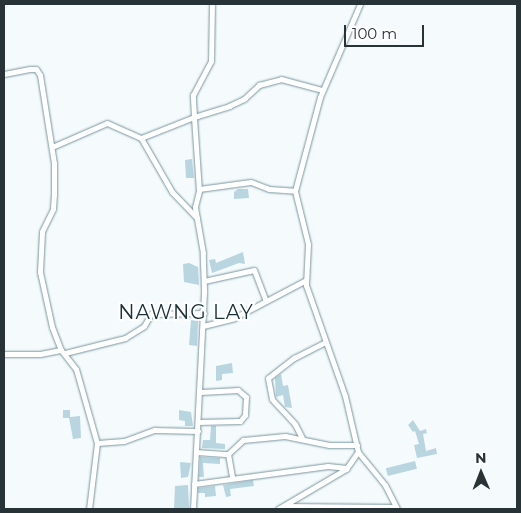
<!DOCTYPE html>
<style>
body{margin:0}
#map{position:relative;width:521px;height:513px;overflow:hidden;background:#f5fbfd;font-family:Montserrat,sans-serif}
div>[style]{position:absolute}
[style*='--x']{left:calc(var(--x)*1px);top:calc(var(--y)*1px);width:calc(var(--w)*1px);rotate:calc(var(--a)*1deg)}
.building>*{inset:0;background:#b8d5e0;transform-origin:0 0}
.roads{filter:drop-shadow(0 0 1px #79959f) drop-shadow(0 0 1px #79959f)}
.street>*{height:5px;margin:-2.5px;padding:0 2.5px;transform-origin:2.5px;border-radius:2.5px;background:#fff}
span{translate:-50% -50%;white-space:nowrap;text-align:center;line-height:1.15;-webkit-text-stroke:4px #fff;paint-order:stroke}
.quarter-label{font-size:20px;color:#18313a;letter-spacing:1px}
.frame{position:absolute;inset:0;border:5px solid #273337;pointer-events:none}
.north{position:absolute;left:456px;top:448px;width:50px;height:50px;-webkit-text-stroke:4px #fff;paint-order:stroke;rotate:359deg;font-size:14px;font-weight:700;line-height:20px;text-align:center;color:#273337}
.north::after{content:'';display:block;margin:auto;width:18px;height:22px;background:#273337;clip-path:polygon(50% 0,100% 100%,50% 72%,0 100%)}
.scale{position:absolute;left:344px;top:25px;width:80px;height:22px;box-sizing:border-box;border:2px solid #273337;border-top:0;padding-left:6px;font-size:15px;line-height:18px;white-space:nowrap;color:#273337;-webkit-text-stroke:4px #fff;paint-order:stroke}
</style>
<div id="map">
<div class="building">
<div style="clip-path:polygon(192px 159px,194px 178px,186px 178px,185px 160px)"></div>
<div style="clip-path:polygon(238px 189px,248px 189px,249px 198px,234px 199px,234px 192px)"></div>
<div style="clip-path:polygon(243px 252px,245px 264px,239px 263px,212px 273px,209px 260px,215px 259px,216px 263px)"></div>
<div style="clip-path:polygon(189px 263px,198px 267px,199px 285px,184px 282px,183px 264px)"></div>
<div style="clip-path:polygon(191px 320px,198px 321px,197px 346px,189px 345px)"></div>
<div style="clip-path:polygon(232px 363px,233px 373px,222px 374px,222px 380px,216px 381px,216px 366px)"></div>
<div style="clip-path:polygon(281px 374px,283px 386px,288px 385px,292px 408px,285px 407px,283px 395px,276px 397px,275px 378px)"></div>
<div style="clip-path:polygon(63px 410px,70px 410px,70px 417px,80px 416px,81px 438px,73px 439px,69px 418px,63px 418px)"></div>
<div style="clip-path:polygon(179px 410px,191px 412px,193px 426px,185px 426px,185px 421px,179px 420px)"></div>
<div style="clip-path:polygon(413px 420px,420px 431px,426px 429px,427px 433px,423px 434px,426px 451px,436px 448px,437px 454px,417px 458px,414px 445px,419px 444px,415px 431px,413px 432px,408px 425px)"></div>
<div style="clip-path:polygon(211px 426px,216px 426px,216px 443px,225px 444px,225px 449px,202px 448px,203px 440px,210px 440px)"></div>
<div style="clip-path:polygon(200px 457px,220px 458px,220px 464px,203px 463px,204px 477px,199px 477px)"></div>
<div style="left:415px;top:461px;width:8px;height:30px;rotate:76deg"></div>
<div style="clip-path:polygon(180px 462px,191px 463px,188px 477px,181px 478px)"></div>
<div style="clip-path:polygon(253px 480px,254px 486px,230px 489px,231px 496px,226px 497px,223px 485px)"></div>
<div style="clip-path:polygon(188px 485px,189px 509px,174px 509px,175px 486px)"></div>
<div style="clip-path:polygon(215px 486px,216px 496px,205px 497px,205px 493px,198px 493px,198px 488px)"></div>
</div>
<div class="roads">
<div class="street">
<div style="--x:4;--y:74;--w:26;--a:-11"></div>
<div style="--x:30;--y:69;--w:6;--a:0"></div>
<div style="--x:36;--y:69;--w:7;--a:56"></div>
<div style="--x:40;--y:75;--w:89;--a:81"></div>
<div style="--x:54;--y:163;--w:31;--a:90"></div>
<div style="--x:54;--y:194;--w:15;--a:94"></div>
<div style="--x:53;--y:209;--w:25;--a:116"></div>
<div style="--x:42;--y:232;--w:40;--a:92.9"></div>
<div style="--x:40;--y:272;--w:56;--a:77.7"></div>
<div style="--x:52;--y:327;--w:25;--a:69"></div>
<div style="--x:61;--y:350;--w:24;--a:52"></div>
<div style="--x:76;--y:369;--w:77;--a:74.2"></div>
<div style="--x:97;--y:443;--w:66;--a:96.9"></div>
<div style="--x:141;--y:138;--w:62;--a:60.1"></div>
<div style="--x:172;--y:192;--w:36;--a:46"></div>
<div style="--x:52;--y:147;--w:60;--a:-23.6"></div>
<div style="--x:107;--y:123;--w:37;--a:24"></div>
<div style="--x:141;--y:138;--w:57;--a:-21.6"></div>
<div style="--x:194;--y:117;--w:22;--a:-93"></div>
<div style="--x:193;--y:95;--w:38;--a:-62"></div>
<div style="--x:211;--y:61;--w:57;--a:-89"></div>
<div style="--x:199;--y:189;--w:52;--a:-7.7"></div>
<div style="--x:251;--y:182;--w:19;--a:21"></div>
<div style="--x:269;--y:189;--w:26;--a:4"></div>
<div style="--x:204;--y:281;--w:51;--a:-12.4"></div>
<div style="--x:254;--y:270;--w:33;--a:69"></div>
<div style="--x:203;--y:326;--w:32;--a:-14"></div>
<div style="--x:234;--y:318;--w:81;--a:-27.8"></div>
<div style="--x:65;--y:353;--w:62;--a:-14"></div>
<div style="--x:125;--y:338;--w:22;--a:-32"></div>
<div style="--x:144;--y:326;--w:14;--a:-60"></div>
<div style="--x:151;--y:314;--w:53;--a:-1.1"></div>
<div style="--x:4;--y:354;--w:36;--a:0"></div>
<div style="--x:40;--y:354;--w:21;--a:-11"></div>
<div style="--x:198;--y:422;--w:42;--a:-1.4"></div>
<div style="--x:240;--y:421;--w:8;--a:-50"></div>
<div style="--x:245;--y:415;--w:18;--a:-87"></div>
<div style="--x:246;--y:397;--w:11;--a:-139"></div>
<div style="--x:238;--y:390;--w:37;--a:177"></div>
<div style="--x:302;--y:438;--w:16;--a:-117"></div>
<div style="--x:295;--y:424;--w:34;--a:-133"></div>
<div style="--x:272;--y:399;--w:21;--a:-101"></div>
<div style="--x:268;--y:378;--w:33;--a:-38"></div>
<div style="--x:294;--y:358;--w:35;--a:-27"></div>
<div style="--x:97;--y:443;--w:27;--a:-4"></div>
<div style="--x:124;--y:441;--w:33;--a:-20"></div>
<div style="--x:155;--y:430;--w:43;--a:1.3"></div>
<div style="--x:196;--y:452;--w:32;--a:4"></div>
<div style="--x:228;--y:454;--w:21;--a:-43"></div>
<div style="--x:243;--y:440;--w:42;--a:-5.4"></div>
<div style="--x:285;--y:436;--w:45;--a:11.6"></div>
<div style="--x:329;--y:445;--w:28;--a:0"></div>
<div style="--x:358;--y:452;--w:43;--a:50.7"></div>
<div style="--x:385;--y:485;--w:27;--a:63"></div>
<div style="--x:228;--y:454;--w:23;--a:80"></div>
<div style="--x:194;--y:484;--w:135;--a:-7.7"></div>
<div style="--x:328;--y:466;--w:19;--a:6"></div>
<div style="--x:285;--y:506;--w:111;--a:0.5"></div>
<div style="--x:193;--y:509;--w:219;--a:-87.1"></div>
<div style="--x:204;--y:290;--w:37;--a:-92"></div>
<div style="--x:203;--y:253;--w:47;--a:-99.9"></div>
<div style="--x:195;--y:207;--w:16;--a:-76"></div>
<div style="--x:199;--y:191;--w:74;--a:-93.9"></div>
<div style="--x:194;--y:117;--w:37;--a:-17"></div>
<div style="--x:229;--y:106;--w:17;--a:-25"></div>
<div style="--x:244;--y:99;--w:21;--a:-43"></div>
<div style="--x:259;--y:85;--w:23;--a:-15"></div>
<div style="--x:281;--y:79;--w:42;--a:15"></div>
<div style="--x:278;--y:509;--w:79;--a:-30.5"></div>
<div style="--x:346;--y:469;--w:21;--a:-55"></div>
<div style="--x:358;--y:452;--w:57;--a:-103.1"></div>
<div style="--x:345;--y:396;--w:118;--a:-109.4"></div>
<div style="--x:306;--y:285;--w:41;--a:-87.2"></div>
<div style="--x:308;--y:244;--w:55;--a:-103.8"></div>
<div style="--x:295;--y:191;--w:97;--a:-75.1"></div>
<div style="--x:320;--y:97;--w:101;--a:-66.7"></div>
</div>
</div>
<div class="quarter-label">
<span style="left:186px;top:312px">NAWNG LAY</span>
</div>
<div class="frame"></div>
<div class="north">N</div>
<div class="scale">100 m</div>
</div>
